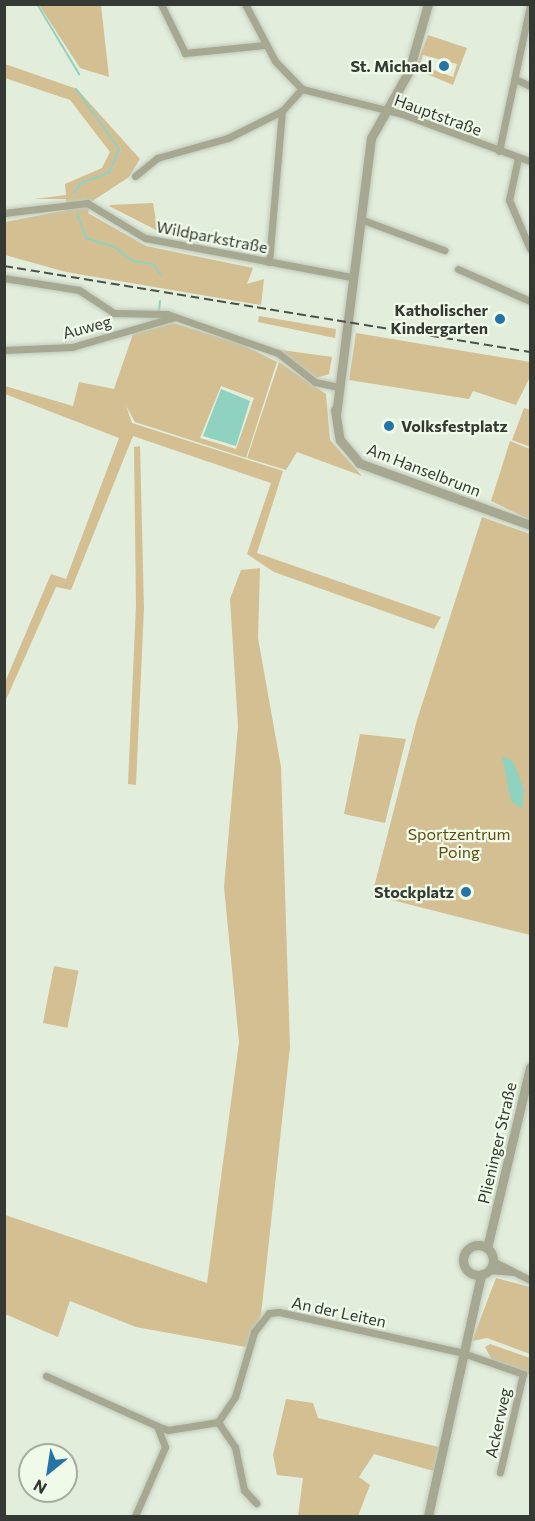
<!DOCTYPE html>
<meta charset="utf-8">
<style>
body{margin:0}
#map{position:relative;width:535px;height:1521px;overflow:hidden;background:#e3eddc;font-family:Commissioner,sans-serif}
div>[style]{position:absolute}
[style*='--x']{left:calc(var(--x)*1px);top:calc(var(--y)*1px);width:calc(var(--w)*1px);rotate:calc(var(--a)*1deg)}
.green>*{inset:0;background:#d3bf92;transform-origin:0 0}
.water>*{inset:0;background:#90d2c0}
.stream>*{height:2px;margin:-1px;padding:0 1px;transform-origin:1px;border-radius:1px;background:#90d2c0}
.roads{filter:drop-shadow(0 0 2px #c0c9ba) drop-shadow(0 0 2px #c0c9ba)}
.minor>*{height:7px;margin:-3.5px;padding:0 3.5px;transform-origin:3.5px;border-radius:3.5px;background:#a6a891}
.tertiary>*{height:9px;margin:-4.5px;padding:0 4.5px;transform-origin:4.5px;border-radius:4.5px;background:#a6a891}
.tertiary>.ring{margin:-4.5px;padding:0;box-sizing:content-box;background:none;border:9px solid #a6a891;border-radius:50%}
.rail>*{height:2px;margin-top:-1px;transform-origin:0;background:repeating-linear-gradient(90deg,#4b5049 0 9px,transparent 0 13.5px)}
.dots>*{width:16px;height:16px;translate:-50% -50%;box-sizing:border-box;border:3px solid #f0fae9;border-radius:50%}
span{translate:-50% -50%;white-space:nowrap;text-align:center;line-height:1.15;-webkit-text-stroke:4.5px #f0fae9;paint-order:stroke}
.poi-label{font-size:16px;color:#353933;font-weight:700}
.right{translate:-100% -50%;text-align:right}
.left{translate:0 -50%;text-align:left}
.street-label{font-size:16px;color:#353933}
.park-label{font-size:16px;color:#614b0d}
.frame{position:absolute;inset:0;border:6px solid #353933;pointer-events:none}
.north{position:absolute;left:18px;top:1443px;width:60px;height:60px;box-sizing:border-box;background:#f0fae9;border:2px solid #a5ada0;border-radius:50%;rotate:210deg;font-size:16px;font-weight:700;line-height:24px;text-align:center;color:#353933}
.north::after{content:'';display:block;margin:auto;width:21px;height:27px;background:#2674a6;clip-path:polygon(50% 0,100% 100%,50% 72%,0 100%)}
</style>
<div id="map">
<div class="green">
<div style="clip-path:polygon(39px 5px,101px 5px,109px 77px,80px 68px)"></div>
<div style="clip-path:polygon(evenodd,428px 35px,467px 48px,453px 85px,415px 69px,428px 35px,423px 55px,457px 64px,453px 77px,420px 65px,423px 55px)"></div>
<div style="clip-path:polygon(5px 64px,77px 89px,140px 159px,129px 177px,91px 202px,88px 213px,146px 246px,253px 268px,247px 284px,264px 279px,261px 305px,66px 272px,5px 255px,5px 222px,67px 210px,66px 199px,34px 199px,66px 195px,65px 184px,102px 168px,110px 152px,70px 100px,5px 78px)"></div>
<div style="clip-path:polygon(153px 203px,158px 231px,109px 206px,110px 205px)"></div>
<div style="clip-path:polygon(259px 316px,336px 329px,335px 338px,258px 322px)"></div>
<div style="clip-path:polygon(evenodd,173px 323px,239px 343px,277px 362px,246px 458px,135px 422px,126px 406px,132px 423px,283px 471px,257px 553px,441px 617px,434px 629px,274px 572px,247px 554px,271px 483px,133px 436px,71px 590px,56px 587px,5px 702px,5px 682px,51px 574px,66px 579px,119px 438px,5px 394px,5px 386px,73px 406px,79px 382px,114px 389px,133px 334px,173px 323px,221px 386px,254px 398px,236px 449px,200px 438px,221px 386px)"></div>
<div style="clip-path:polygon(356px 333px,530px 362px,530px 377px,516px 405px,473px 391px,469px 399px,349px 380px)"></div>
<div style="clip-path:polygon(274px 349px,332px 357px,329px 374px,316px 378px)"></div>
<div style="clip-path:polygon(279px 362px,326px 394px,330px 440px,362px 476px,297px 452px,286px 470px,247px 458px)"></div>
<div style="clip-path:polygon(524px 408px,530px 410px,530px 447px,512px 440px)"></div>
<div style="clip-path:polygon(510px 441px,530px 449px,530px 520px,491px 501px)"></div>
<div style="clip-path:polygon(140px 446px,144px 608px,136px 785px,128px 784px,136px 605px,134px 447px)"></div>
<div style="clip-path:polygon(482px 517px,530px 534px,530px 935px,372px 895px,417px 720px)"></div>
<div style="clip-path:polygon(260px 568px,258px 638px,281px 767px,290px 1047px,261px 1315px,246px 1347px,136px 1327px,70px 1301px,58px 1337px,5px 1314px,5px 1215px,207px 1283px,239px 1042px,224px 887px,238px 726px,230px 599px,241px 570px)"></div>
<div style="clip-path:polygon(360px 734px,406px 739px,385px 823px,344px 814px)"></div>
<div style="left:54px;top:966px;width:25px;height:58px;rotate:11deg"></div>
<div style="clip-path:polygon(496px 1278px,530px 1287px,530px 1354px,487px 1338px,472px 1341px)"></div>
<div style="clip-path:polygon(490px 1344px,530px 1358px,530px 1375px,492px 1360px,485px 1347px)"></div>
<div style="clip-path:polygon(286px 1399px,313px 1403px,318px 1418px,439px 1447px,437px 1472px,374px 1454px,359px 1477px,370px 1485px,358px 1516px,298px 1516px,303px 1478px,277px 1475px,273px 1455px)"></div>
</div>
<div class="water">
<div style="clip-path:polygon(221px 389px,250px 401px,236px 446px,203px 436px)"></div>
<div style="clip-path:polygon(502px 756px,513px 761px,524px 790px,522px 809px,511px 801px)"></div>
</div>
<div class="stream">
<div style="--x:37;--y:4;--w:82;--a:59"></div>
<div style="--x:74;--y:193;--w:12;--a:-55"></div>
<div style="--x:81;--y:183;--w:30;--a:-20"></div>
<div style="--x:109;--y:173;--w:26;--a:-67"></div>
<div style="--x:119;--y:149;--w:74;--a:-125.6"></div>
<div style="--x:77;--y:214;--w:26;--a:69"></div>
<div style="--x:86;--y:238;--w:28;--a:17"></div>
<div style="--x:113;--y:246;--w:25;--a:37"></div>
<div style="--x:133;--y:261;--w:20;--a:9"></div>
<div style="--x:153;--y:264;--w:14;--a:54"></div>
<div style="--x:159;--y:311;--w:10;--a:-84"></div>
</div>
<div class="roads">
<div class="minor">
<div style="--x:161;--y:4;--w:55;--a:63.9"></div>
<div style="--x:185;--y:53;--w:80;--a:-5.7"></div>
<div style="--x:245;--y:4;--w:64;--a:62.2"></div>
<div style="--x:275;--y:61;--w:39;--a:46"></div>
<div style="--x:302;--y:89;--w:103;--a:14"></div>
<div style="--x:402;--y:114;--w:136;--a:20.2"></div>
<div style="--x:515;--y:79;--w:17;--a:25"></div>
<div style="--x:499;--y:151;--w:149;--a:-78"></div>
<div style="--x:518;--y:158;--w:43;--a:102.1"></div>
<div style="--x:509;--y:200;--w:53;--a:66.8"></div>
<div style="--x:135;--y:176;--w:28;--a:-39"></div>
<div style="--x:157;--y:158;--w:74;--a:-15.7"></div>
<div style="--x:228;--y:138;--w:60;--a:-26.6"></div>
<div style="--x:4;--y:213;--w:84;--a:-6.9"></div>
<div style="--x:87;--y:203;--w:68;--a:31.1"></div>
<div style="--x:145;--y:238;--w:210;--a:10.7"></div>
<div style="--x:360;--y:219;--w:90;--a:20.3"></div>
<div style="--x:269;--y:262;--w:152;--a:-85.1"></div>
<div style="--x:282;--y:111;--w:30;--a:-48"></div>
<div style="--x:458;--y:269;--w:79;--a:24"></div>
<div style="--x:4;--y:278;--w:76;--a:9.1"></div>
<div style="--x:79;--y:290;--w:42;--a:33.3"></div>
<div style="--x:114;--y:313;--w:53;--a:1.1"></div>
<div style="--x:167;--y:314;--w:118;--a:19.4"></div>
<div style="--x:278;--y:353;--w:47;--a:38.1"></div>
<div style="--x:315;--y:382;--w:24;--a:12"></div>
<div style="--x:4;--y:350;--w:68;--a:-2.5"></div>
<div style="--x:72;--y:347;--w:107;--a:-16.2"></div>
<div style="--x:493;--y:1261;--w:42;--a:27.2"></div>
<div style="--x:490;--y:1270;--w:21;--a:5"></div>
<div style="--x:46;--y:1376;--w:122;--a:24.2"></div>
<div style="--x:157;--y:1426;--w:22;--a:69"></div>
<div style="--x:165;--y:1447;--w:75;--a:113.5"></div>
<div style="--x:218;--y:1422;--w:30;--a:56"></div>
<div style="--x:235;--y:1447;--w:44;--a:78.2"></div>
<div style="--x:244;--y:1490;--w:18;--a:47"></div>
<div style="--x:157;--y:1426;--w:12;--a:20"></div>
<div style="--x:168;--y:1430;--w:51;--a:-9.1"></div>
<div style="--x:218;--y:1422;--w:30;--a:-56"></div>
<div style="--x:235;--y:1397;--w:68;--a:-73.7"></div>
<div style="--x:254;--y:1332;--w:24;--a:-52"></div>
<div style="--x:269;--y:1313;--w:10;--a:-6"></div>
<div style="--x:279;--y:1312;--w:185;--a:12.5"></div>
<div style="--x:460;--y:1352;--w:67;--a:19.2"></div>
<div style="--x:523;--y:1374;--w:101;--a:103.2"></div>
</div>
<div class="tertiary">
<div style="--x:335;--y:410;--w:30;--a:81"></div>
<div style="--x:340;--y:440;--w:30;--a:50"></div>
<div style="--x:359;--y:463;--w:182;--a:19.9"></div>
<div style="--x:336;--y:415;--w:279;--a:-82.8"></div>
<div style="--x:371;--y:138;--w:77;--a:-60.4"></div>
<div style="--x:409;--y:71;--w:70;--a:-74.2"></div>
<div class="ring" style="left:463px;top:1245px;width:21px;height:21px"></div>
<div style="--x:487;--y:1248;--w:186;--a:-76.6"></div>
<div style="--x:428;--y:1516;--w:247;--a:-77.6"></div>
</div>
</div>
<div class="rail">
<div style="--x:4;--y:266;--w:533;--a:9.29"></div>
</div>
<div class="dots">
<div style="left:444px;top:66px;background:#2674a6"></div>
<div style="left:500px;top:319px;background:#2674a6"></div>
<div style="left:389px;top:426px;background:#2674a6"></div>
<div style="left:466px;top:892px;background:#2674a6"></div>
</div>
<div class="poi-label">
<span class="right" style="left:432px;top:66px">St. Michael</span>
<span class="right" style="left:488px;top:319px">Katholischer<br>Kindergarten</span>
<span class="left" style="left:401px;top:426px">Volksfestplatz</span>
<span class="right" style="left:454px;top:892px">Stockplatz</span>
</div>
<div class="street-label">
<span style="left:438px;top:115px;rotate:20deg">Hauptstraße</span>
<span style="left:212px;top:237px;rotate:11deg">Wildparkstraße</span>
<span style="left:87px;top:327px;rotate:-15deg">Auweg</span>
<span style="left:424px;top:470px;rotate:21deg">Am Hanselbrunn</span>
<span style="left:497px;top:1143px;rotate:-77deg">Plieninger Straße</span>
<span style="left:339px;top:1312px;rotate:12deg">An der Leiten</span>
<span style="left:498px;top:1423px;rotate:-78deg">Ackerweg</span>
</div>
<div class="park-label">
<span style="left:459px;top:843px">Sportzentrum<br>Poing</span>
</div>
<div class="frame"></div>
<div class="north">N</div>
</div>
